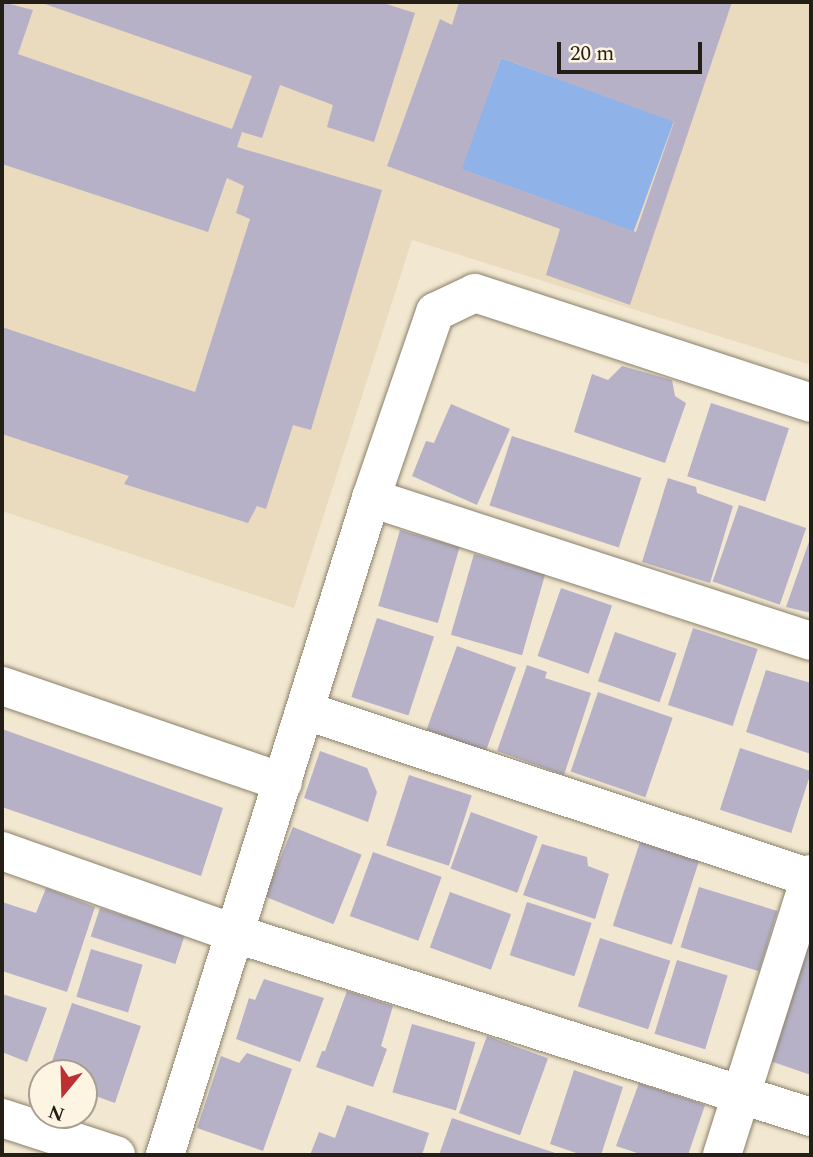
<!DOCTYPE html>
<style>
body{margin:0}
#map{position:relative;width:813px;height:1157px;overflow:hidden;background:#f2e7d0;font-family:Spectral,serif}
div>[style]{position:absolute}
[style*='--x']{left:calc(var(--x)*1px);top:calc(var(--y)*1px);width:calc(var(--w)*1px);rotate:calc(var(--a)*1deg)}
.built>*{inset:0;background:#eadbbe}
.water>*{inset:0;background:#8fb3e9;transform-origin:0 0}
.building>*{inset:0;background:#b7b1c8;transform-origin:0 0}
.roads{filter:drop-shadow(0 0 2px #8a806b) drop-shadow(0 0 2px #8a806b)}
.minor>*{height:38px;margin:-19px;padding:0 19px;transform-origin:19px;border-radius:19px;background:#fff}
span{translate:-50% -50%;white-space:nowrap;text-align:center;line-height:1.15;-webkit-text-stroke:6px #fef4e2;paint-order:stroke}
.frame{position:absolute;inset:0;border:4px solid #231f17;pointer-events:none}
.north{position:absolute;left:28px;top:1059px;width:70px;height:70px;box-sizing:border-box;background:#fef4e2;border:2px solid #a69f91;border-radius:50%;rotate:199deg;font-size:19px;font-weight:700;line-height:28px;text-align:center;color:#231f17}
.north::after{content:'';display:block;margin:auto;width:24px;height:32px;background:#be2f32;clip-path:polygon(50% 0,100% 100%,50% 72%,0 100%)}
.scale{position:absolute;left:557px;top:42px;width:145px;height:32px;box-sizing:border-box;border:4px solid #231f17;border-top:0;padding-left:9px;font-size:21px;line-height:24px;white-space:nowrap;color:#231f17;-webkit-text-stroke:5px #fef4e2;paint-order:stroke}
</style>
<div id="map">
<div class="built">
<div style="clip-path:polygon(2px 2px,811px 2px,811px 365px,412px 240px,294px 608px,2px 511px)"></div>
</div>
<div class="water">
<div style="left:501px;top:58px;width:184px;height:118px;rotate:20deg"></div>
</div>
<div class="building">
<div style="clip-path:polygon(2px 2px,33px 10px,18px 54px,232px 129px,252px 76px,39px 2px,380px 2px,415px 13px,374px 142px,327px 127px,333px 105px,280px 85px,262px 138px,242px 132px,237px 147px,382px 190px,311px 430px,293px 425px,266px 509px,257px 506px,248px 523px,124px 484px,129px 476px,2px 434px,2px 327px,195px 392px,250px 219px,236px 213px,244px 186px,227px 178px,208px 232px,2px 164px)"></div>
<div style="clip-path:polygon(evenodd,459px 2px,732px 2px,630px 305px,546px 275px,560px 229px,387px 166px,440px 19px,452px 25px,459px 2px,501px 58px,674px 122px,636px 232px,462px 169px,501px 58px)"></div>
<div style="clip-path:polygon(622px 366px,672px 380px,675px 396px,686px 403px,665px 463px,574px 432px,592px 374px,608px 380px)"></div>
<div style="left:711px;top:403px;width:82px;height:77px;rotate:18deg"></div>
<div style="clip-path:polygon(451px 404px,510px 429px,477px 505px,412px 476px,426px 441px,434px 443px)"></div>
<div style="left:512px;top:436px;width:136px;height:73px;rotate:18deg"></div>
<div style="clip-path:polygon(668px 478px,696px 487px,697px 493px,733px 506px,710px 583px,642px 562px)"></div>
<div style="left:739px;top:505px;width:71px;height:81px;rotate:19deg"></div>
<div style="left:400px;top:530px;width:62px;height:79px;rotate:16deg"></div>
<div style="clip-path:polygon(811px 536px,811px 613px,786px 607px)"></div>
<div style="left:474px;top:554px;width:74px;height:84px;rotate:16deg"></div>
<div style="left:561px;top:588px;width:54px;height:72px;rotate:19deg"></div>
<div style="left:377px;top:618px;width:60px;height:83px;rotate:18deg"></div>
<div style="left:693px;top:628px;width:68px;height:81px;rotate:18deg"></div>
<div style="left:615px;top:632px;width:65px;height:52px;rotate:19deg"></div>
<div style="left:457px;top:646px;width:63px;height:89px;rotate:20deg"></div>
<div style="clip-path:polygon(527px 665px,547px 672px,545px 678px,591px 693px,564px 775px,497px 751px)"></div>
<div style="clip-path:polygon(766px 670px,811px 683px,811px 754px,746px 732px)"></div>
<div style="left:598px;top:692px;width:79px;height:84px;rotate:19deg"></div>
<div style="clip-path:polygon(2px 729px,223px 808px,201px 876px,2px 807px)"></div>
<div style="left:740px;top:748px;width:75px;height:65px;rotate:18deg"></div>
<div style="clip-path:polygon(320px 751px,367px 768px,377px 792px,368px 822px,304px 798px)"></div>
<div style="left:409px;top:775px;width:66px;height:74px;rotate:18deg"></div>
<div style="left:471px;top:812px;width:71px;height:60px;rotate:20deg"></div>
<div style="left:293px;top:827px;width:74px;height:75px;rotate:22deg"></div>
<div style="left:640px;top:842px;width:62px;height:88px;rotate:18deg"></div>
<div style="clip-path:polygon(542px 844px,587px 857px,588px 866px,609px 874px,595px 919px,523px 895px)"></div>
<div style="left:373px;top:852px;width:73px;height:68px;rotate:20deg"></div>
<div style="left:699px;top:887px;width:82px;height:63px;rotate:17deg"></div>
<div style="clip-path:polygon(46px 888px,95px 907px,67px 992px,2px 971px,2px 902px,36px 913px)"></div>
<div style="left:450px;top:892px;width:65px;height:59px;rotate:20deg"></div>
<div style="left:527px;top:902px;width:68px;height:56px;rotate:18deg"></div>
<div style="left:100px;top:908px;width:89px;height:30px;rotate:18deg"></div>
<div style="clip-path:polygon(811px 935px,811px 1075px,770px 1061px)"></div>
<div style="left:600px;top:938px;width:74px;height:72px;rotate:18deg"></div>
<div style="left:91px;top:949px;width:54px;height:50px;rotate:17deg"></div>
<div style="left:677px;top:960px;width:53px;height:77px;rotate:17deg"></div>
<div style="clip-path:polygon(264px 979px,324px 998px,300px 1062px,236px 1039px,249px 998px,255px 1000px)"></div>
<div style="clip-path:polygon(347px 991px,393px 1006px,381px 1046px,387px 1049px,373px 1087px,316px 1067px,322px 1051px,325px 1051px)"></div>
<div style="clip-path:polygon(2px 994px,47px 1008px,27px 1062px,2px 1052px)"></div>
<div style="clip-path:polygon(72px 1003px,141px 1026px,115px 1103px,84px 1092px,84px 1073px,48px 1073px)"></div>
<div style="left:412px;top:1024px;width:66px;height:71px;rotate:16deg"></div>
<div style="left:487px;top:1036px;width:65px;height:82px;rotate:20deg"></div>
<div style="clip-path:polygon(247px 1053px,292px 1069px,263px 1151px,197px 1128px,221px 1056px,239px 1063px)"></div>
<div style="clip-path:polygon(574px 1070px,623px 1087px,601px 1155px,582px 1155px,550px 1144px)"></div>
<div style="clip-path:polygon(639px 1083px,705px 1105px,688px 1155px,643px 1155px,616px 1146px)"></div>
<div style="clip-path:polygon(347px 1105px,429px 1133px,422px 1155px,310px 1155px,319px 1132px,335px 1138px)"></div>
<div style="clip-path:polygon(452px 1118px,561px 1155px,439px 1155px)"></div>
</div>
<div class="roads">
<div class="minor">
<div style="--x:371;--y:498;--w:463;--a:18"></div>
<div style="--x:2;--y:686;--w:297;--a:18.9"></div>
<div style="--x:306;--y:711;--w:532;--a:18.3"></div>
<div style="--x:2;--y:851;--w:245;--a:19.5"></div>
<div style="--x:233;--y:933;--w:607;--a:17.66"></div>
<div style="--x:2;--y:1118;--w:120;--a:18"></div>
<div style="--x:165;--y:1155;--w:689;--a:-72.59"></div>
<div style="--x:371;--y:498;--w:197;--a:-71"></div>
<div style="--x:435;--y:312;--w:44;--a:-25.4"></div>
<div style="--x:475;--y:293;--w:354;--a:18.1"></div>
<div style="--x:722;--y:1155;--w:295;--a:-72.4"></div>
</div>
</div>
<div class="frame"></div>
<div class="north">N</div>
<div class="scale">20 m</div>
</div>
